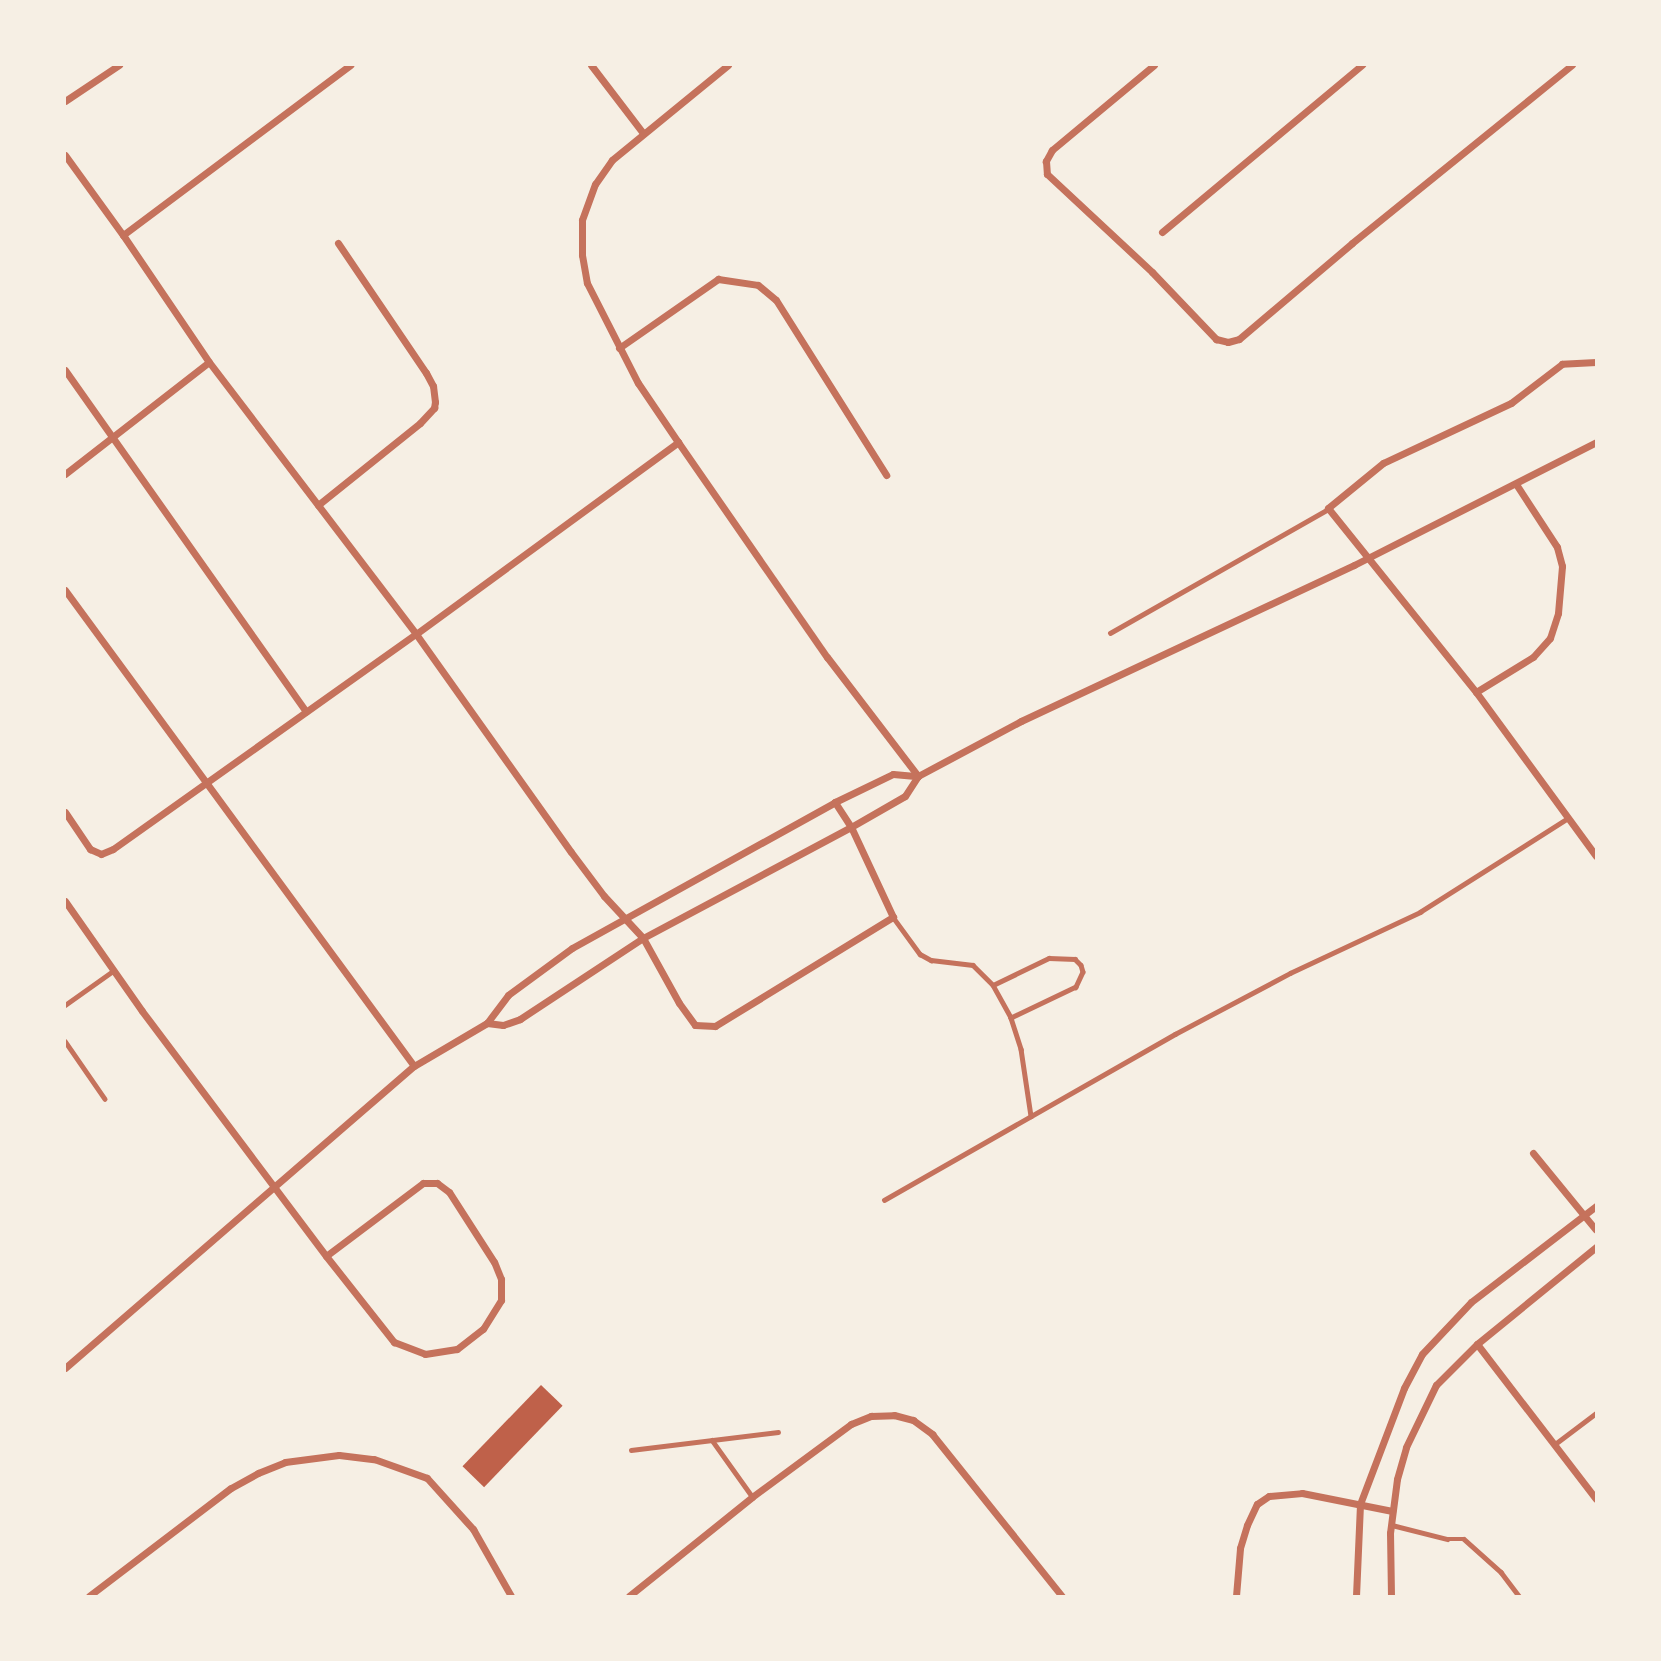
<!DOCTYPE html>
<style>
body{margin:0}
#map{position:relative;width:1661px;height:1661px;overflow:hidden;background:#f6efe4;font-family:"Space Grotesk",sans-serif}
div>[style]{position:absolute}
.building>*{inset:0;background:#bf614a;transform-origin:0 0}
.service>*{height:4.5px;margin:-2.25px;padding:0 2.25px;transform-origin:2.25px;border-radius:2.25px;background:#c5725c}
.minor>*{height:7px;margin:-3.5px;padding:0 3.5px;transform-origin:3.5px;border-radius:3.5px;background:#c5725c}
span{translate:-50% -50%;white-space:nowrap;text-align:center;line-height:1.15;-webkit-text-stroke:5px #f6efe4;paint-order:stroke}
.frame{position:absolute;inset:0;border:66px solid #f6efe4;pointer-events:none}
</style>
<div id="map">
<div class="building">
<div style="left:541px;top:1385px;width:30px;height:113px;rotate:44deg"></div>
</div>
<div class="service">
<div style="left:1110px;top:633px;width:251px;rotate:-29.6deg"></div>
<div style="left:893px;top:917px;width:46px;rotate:53.9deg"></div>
<div style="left:920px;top:954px;width:13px;rotate:29deg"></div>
<div style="left:931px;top:960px;width:42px;rotate:6.8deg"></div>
<div style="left:973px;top:965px;width:28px;rotate:45deg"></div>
<div style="left:993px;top:985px;width:38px;rotate:61deg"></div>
<div style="left:1011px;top:1018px;width:33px;rotate:72deg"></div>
<div style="left:1021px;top:1049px;width:68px;rotate:81.5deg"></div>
<div style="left:993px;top:985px;width:62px;rotate:-25.7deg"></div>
<div style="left:1049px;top:958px;width:26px;rotate:2deg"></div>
<div style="left:1075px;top:959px;width:8px;rotate:45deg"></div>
<div style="left:1081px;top:965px;width:7px;rotate:74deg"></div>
<div style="left:1083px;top:972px;width:17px;rotate:115deg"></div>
<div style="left:1076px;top:987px;width:72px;rotate:154.5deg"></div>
<div style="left:65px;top:1005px;width:59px;rotate:-35.3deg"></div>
<div style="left:65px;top:1041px;width:70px;rotate:55.4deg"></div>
<div style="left:884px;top:1200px;width:335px;rotate:-29.7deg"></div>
<div style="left:1175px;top:1034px;width:130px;rotate:-27.9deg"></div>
<div style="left:1290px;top:973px;width:144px;rotate:-25.1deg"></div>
<div style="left:1420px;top:912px;width:175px;rotate:-32.4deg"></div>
<div style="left:712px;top:1440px;width:69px;rotate:54.5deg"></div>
<div style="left:1555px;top:1444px;width:51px;rotate:-37.1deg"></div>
<div style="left:631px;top:1450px;width:148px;rotate:-7deg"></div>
<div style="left:1392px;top:1525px;width:57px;rotate:14.3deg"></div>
<div style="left:1447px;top:1539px;width:17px"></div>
<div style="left:1464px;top:1539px;width:50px;rotate:41.7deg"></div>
<div style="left:1501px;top:1572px;width:30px;rotate:53deg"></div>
</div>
<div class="minor">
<div style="left:591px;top:65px;width:86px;rotate:52.6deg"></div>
<div style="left:728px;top:65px;width:150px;rotate:140.7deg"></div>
<div style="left:612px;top:160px;width:29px;rotate:125deg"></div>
<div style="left:595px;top:184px;width:38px;rotate:110deg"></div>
<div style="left:582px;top:220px;width:35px;rotate:90deg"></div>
<div style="left:582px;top:255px;width:28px;rotate:80deg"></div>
<div style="left:587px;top:283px;width:112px;rotate:63deg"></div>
<div style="left:638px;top:383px;width:71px;rotate:55.9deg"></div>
<div style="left:678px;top:442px;width:262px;rotate:55.3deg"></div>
<div style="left:827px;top:657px;width:150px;rotate:52.6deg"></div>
<div style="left:1154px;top:65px;width:133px;rotate:140.2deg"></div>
<div style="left:1052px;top:150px;width:13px;rotate:119deg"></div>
<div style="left:1046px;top:161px;width:13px;rotate:86deg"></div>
<div style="left:1047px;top:174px;width:144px;rotate:43deg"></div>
<div style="left:1152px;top:272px;width:93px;rotate:46.3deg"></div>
<div style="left:1216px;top:339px;width:12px;rotate:14deg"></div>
<div style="left:1228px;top:342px;width:11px;rotate:-15deg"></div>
<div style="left:1239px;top:339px;width:148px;rotate:-40.3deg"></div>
<div style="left:1352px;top:243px;width:283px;rotate:-39deg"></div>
<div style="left:65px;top:101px;width:65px;rotate:-33.7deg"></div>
<div style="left:65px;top:155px;width:99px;rotate:54.1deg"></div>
<div style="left:123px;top:235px;width:153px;rotate:55.9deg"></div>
<div style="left:209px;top:362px;width:342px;rotate:52.7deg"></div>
<div style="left:416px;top:634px;width:267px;rotate:54.6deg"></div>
<div style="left:571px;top:852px;width:55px;rotate:53.1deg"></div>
<div style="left:604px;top:896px;width:57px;rotate:47.1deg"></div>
<div style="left:643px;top:938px;width:74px;rotate:61deg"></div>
<div style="left:679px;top:1003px;width:27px;rotate:54deg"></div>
<div style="left:695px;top:1025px;width:20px;rotate:3deg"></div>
<div style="left:715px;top:1026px;width:209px;rotate:-31.5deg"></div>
<div style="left:893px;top:917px;width:99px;rotate:-115deg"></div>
<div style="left:851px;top:827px;width:30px;rotate:-123deg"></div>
<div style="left:1162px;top:232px;width:261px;rotate:-39.9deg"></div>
<div style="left:123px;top:235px;width:284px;rotate:-36.8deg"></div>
<div style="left:619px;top:348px;width:121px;rotate:-34.9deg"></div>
<div style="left:718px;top:279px;width:40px;rotate:8.5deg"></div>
<div style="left:758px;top:285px;width:23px;rotate:40deg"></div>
<div style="left:776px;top:300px;width:207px;rotate:57.8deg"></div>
<div style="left:1596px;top:362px;width:34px;rotate:177deg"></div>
<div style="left:1562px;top:364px;width:64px;rotate:142.6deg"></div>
<div style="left:1511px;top:403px;width:141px;rotate:154.9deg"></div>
<div style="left:1383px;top:463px;width:71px;rotate:140.7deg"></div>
<div style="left:1328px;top:508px;width:236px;rotate:51.2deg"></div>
<div style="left:1476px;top:692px;width:203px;rotate:53.8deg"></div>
<div style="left:65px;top:370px;width:418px;rotate:54.8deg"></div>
<div style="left:65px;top:474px;width:182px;rotate:-37.9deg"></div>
<div style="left:318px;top:505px;width:131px;rotate:-38.8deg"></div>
<div style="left:420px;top:423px;width:21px;rotate:-47deg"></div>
<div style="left:434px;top:408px;width:6px;rotate:-81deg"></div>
<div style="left:435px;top:402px;width:16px;rotate:-97deg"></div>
<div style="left:433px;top:386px;width:15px;rotate:-118deg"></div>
<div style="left:426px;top:373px;width:157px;rotate:-124.1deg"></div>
<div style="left:65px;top:590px;width:590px;rotate:53.75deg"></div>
<div style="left:1476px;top:692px;width:67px;rotate:-31.6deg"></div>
<div style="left:1533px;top:657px;width:25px;rotate:-48deg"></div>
<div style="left:1550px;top:638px;width:26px;rotate:-72deg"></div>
<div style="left:1558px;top:613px;width:47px;rotate:-85.1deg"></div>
<div style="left:1562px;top:566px;width:20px;rotate:-105deg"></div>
<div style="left:1557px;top:547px;width:75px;rotate:-123.1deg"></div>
<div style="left:65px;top:812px;width:45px;rotate:56deg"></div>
<div style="left:90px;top:849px;width:12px;rotate:24deg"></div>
<div style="left:101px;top:854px;width:13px;rotate:-23deg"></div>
<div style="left:113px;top:849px;width:372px;rotate:-35.4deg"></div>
<div style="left:416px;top:634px;width:325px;rotate:-36.2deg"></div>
<div style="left:65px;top:901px;width:134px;rotate:55deg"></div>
<div style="left:142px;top:1011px;width:306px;rotate:53.1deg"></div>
<div style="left:326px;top:1256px;width:110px;rotate:51.7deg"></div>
<div style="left:394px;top:1342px;width:33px;rotate:21deg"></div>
<div style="left:425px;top:1354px;width:32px;rotate:-9deg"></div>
<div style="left:457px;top:1349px;width:33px;rotate:-38deg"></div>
<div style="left:483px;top:1329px;width:34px;rotate:-58deg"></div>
<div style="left:501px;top:1300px;width:21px;rotate:-90deg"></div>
<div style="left:501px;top:1279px;width:18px;rotate:-112deg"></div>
<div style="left:494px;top:1262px;width:83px;rotate:-122.7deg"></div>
<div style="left:449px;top:1192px;width:15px;rotate:-143deg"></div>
<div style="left:437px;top:1183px;width:14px;rotate:180deg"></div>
<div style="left:423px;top:1183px;width:121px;rotate:143deg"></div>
<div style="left:487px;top:1023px;width:16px;rotate:7deg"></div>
<div style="left:503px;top:1025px;width:18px;rotate:-19deg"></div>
<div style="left:520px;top:1019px;width:147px;rotate:-33.4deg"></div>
<div style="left:643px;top:938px;width:236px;rotate:-28.1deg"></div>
<div style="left:851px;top:827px;width:62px;rotate:-29.9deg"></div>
<div style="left:905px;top:796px;width:24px;rotate:-57deg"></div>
<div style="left:918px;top:776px;width:117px;rotate:-28.1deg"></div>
<div style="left:1021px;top:721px;width:368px;rotate:-25.1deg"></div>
<div style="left:1354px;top:565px;width:271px;rotate:-26.9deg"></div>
<div style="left:1533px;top:1153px;width:99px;rotate:50.7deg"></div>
<div style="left:1477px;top:1344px;width:195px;rotate:52.5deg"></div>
<div style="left:65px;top:1368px;width:462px;rotate:-40.9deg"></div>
<div style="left:414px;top:1066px;width:85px;rotate:-30.5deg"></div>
<div style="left:487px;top:1023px;width:35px;rotate:-53deg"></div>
<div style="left:508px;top:995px;width:79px;rotate:-36.3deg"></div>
<div style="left:572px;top:948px;width:301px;rotate:-29deg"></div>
<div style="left:835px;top:802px;width:64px;rotate:-25.8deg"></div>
<div style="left:893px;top:774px;width:25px;rotate:5deg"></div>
<div style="left:89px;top:1596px;width:178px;rotate:-37.3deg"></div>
<div style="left:231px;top:1488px;width:31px;rotate:-29deg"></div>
<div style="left:258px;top:1473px;width:29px;rotate:-22deg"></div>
<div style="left:285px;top:1462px;width:54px;rotate:-7.4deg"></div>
<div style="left:339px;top:1455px;width:35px;rotate:7deg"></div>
<div style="left:374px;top:1459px;width:56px;rotate:19.7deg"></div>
<div style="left:427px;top:1478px;width:69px;rotate:48deg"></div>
<div style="left:473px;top:1529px;width:77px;rotate:60.4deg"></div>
<div style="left:629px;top:1596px;width:158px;rotate:-38.8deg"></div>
<div style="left:752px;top:1497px;width:123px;rotate:-36.4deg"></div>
<div style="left:851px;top:1424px;width:22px;rotate:-22deg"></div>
<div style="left:871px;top:1416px;width:23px;rotate:-2deg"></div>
<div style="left:894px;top:1415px;width:20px;rotate:15deg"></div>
<div style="left:913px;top:1420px;width:24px;rotate:36deg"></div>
<div style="left:932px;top:1434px;width:208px;rotate:51.3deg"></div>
<div style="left:1236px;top:1596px;width:48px;rotate:-85.2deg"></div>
<div style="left:1240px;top:1548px;width:24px;rotate:-73deg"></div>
<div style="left:1247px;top:1525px;width:23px;rotate:-65deg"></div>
<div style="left:1257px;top:1504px;width:14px;rotate:-34deg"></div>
<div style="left:1269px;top:1496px;width:33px;rotate:-5deg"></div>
<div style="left:1302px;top:1493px;width:92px;rotate:11.3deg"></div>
<div style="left:1356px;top:1596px;width:92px;rotate:-87.5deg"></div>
<div style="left:1360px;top:1504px;width:124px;rotate:-69.2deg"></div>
<div style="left:1404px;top:1388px;width:38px;rotate:-62deg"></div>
<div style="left:1422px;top:1354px;width:71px;rotate:-46.7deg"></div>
<div style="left:1471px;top:1302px;width:158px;rotate:-37.5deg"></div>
<div style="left:1391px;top:1596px;width:63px;rotate:-90.9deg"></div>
<div style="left:1390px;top:1533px;width:54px;rotate:-82.6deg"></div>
<div style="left:1397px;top:1479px;width:33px;rotate:-74deg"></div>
<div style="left:1406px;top:1447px;width:69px;rotate:-64.2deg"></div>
<div style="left:1436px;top:1385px;width:58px;rotate:-45deg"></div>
<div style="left:1477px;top:1344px;width:154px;rotate:-39.2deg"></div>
</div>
<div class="frame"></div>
</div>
